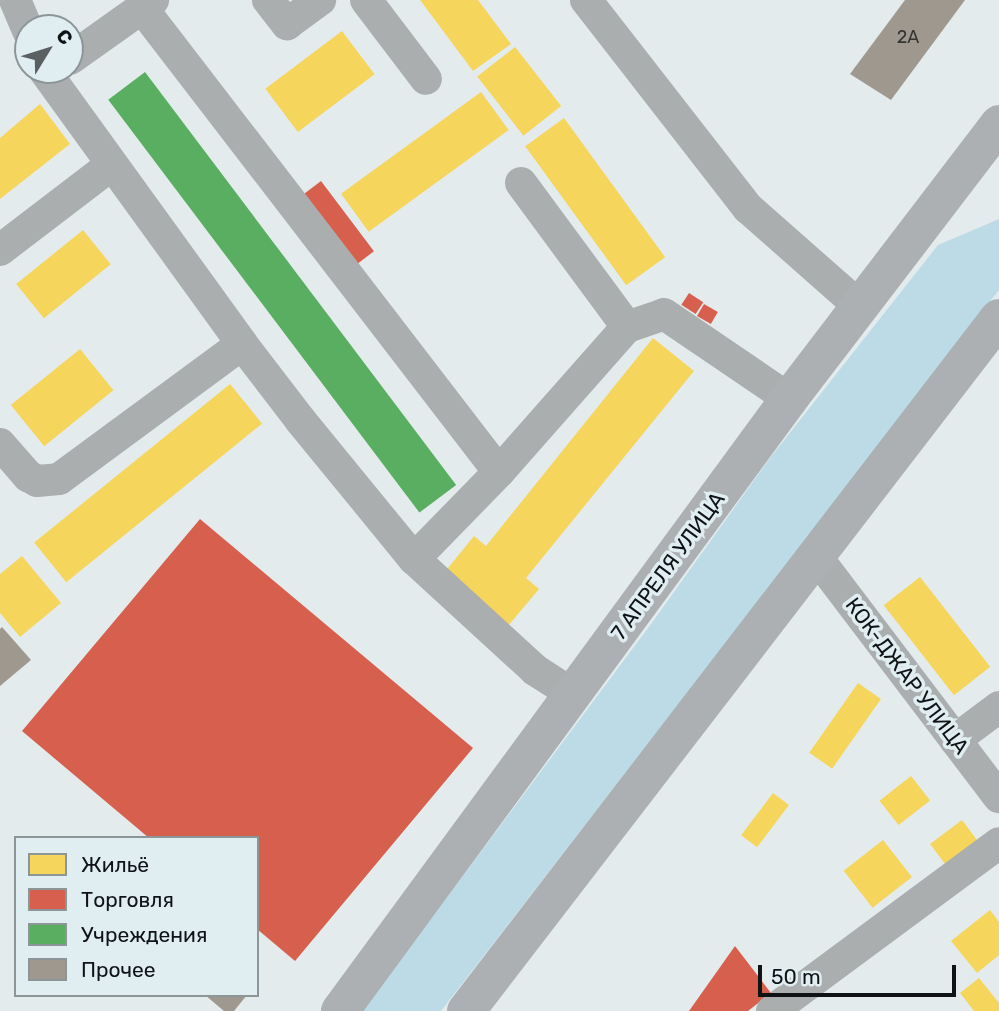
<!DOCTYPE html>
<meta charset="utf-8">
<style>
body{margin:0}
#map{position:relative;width:999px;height:1011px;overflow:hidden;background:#e4ebed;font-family:Rubik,sans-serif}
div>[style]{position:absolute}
.green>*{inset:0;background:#bcdbe6}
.homes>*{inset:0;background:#f6d55c;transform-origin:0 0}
.shops>*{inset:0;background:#d6604d;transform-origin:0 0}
.public>*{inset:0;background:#5aae61;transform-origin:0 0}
.building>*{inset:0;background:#9f988f}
.minor>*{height:32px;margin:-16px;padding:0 16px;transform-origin:16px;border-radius:16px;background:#abaeaf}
.major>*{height:38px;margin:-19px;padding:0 19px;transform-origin:19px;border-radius:19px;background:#adb0b2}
span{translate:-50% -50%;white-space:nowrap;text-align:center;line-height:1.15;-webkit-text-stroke:7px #e0edf1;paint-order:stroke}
.number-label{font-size:18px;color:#333434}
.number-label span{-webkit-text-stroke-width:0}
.street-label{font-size:21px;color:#0f1315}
.legend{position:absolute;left:14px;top:836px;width:245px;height:161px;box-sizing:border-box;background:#e0edf1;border:2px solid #8c9699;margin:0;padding:9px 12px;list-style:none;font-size:21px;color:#0f1315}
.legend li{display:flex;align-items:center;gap:14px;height:35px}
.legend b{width:35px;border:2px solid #8c9699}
.north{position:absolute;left:14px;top:14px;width:70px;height:70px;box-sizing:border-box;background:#e0edf1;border:2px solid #8c9699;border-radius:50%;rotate:52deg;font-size:19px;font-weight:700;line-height:28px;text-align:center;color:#0f1315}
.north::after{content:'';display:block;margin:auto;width:24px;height:32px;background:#5a5f61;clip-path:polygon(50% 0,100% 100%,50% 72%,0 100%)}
.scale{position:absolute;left:758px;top:965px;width:198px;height:32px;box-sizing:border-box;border:4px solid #0f1315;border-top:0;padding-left:9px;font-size:21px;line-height:24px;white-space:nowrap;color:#0f1315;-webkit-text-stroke:5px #e0edf1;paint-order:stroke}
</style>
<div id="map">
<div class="green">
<div style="clip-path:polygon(999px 219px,999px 290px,441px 1011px,362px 1011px,651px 624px,770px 458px,938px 245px)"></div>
</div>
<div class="homes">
<div style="clip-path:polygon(420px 0,478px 0,511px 44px,473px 71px)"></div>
<div style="left:342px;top:31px;width:54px;height:96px;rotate:53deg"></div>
<div style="left:515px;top:47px;width:75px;height:48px;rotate:52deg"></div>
<div style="left:481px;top:92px;width:47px;height:173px;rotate:54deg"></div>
<div style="clip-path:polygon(40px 104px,70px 144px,0 199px,0 138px)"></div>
<div style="left:564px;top:118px;width:172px;height:48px;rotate:54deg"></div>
<div style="left:83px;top:230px;width:44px;height:86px;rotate:51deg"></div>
<div style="clip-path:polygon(653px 338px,694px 371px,526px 578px,539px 589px,508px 626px,444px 573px,474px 536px,486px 546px)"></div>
<div style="left:80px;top:349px;width:53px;height:89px;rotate:51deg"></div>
<div style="left:230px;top:384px;width:51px;height:252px;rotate:51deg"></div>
<div style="clip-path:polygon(22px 556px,61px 603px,20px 637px,0 613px,0 574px)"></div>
<div style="left:920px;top:577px;width:114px;height:46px;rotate:52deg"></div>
<div style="left:858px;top:683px;width:28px;height:85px;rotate:35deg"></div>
<div style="left:911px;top:776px;width:31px;height:40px;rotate:52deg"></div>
<div style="left:773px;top:793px;width:20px;height:53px;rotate:37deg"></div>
<div style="left:962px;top:820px;width:25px;height:40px;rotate:53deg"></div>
<div style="left:883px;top:840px;width:47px;height:50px;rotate:52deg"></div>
<div style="clip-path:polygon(990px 910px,999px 922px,999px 955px,977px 973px,951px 941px)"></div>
<div style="clip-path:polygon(979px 978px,999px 1003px,999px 1011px,974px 1011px,960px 993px)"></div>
</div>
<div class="shops">
<div style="left:321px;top:181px;width:88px;height:21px;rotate:53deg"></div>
<div style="left:689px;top:293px;width:17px;height:14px;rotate:33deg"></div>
<div style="left:704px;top:304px;width:16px;height:14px;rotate:30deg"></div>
<div style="clip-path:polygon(200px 519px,473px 748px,295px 961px,257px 929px,257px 838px,149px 838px,22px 731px)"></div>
<div style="clip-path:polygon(735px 946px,771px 993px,748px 1011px,689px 1011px)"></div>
</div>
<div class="public">
<div style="left:145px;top:72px;width:517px;height:46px;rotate:53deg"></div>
</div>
<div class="building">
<div style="clip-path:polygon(905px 0,965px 0,891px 100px,850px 74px)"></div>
<div style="clip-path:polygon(2px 627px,31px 660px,0 686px,0 629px)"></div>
<div style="clip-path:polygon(205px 995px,247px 995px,234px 1011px,224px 1011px)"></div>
</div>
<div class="minor">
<div style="left:15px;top:0;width:34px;rotate:67deg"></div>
<div style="left:268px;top:0;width:31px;rotate:52deg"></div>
<div style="left:287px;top:24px;width:41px;rotate:-36deg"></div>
<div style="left:366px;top:0;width:99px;rotate:52.8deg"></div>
<div style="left:586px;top:0;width:264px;rotate:52.1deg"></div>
<div style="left:748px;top:208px;width:148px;rotate:41.4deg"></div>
<div style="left:142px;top:8px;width:585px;rotate:52.43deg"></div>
<div style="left:70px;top:59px;width:102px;rotate:-35.4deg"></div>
<div style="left:44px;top:70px;width:338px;rotate:54.1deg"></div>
<div style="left:242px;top:344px;width:97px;rotate:52.5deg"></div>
<div style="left:301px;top:421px;width:178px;rotate:50.7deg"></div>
<div style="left:414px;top:559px;width:164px;rotate:42.5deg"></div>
<div style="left:535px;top:670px;width:46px;rotate:32.7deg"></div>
<div style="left:521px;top:183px;width:179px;rotate:53.6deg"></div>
<div style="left:0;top:250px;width:140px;rotate:-37.4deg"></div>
<div style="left:0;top:444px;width:43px;rotate:48.8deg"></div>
<div style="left:28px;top:476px;width:10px;rotate:29deg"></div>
<div style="left:37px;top:481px;width:22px;rotate:-5deg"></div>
<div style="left:59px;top:479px;width:227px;rotate:-36.4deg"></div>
<div style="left:815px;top:555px;width:304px;rotate:52.8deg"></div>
<div style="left:414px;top:559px;width:122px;rotate:-45.7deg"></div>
<div style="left:499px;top:472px;width:193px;rotate:-48.6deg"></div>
<div style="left:627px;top:327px;width:39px;rotate:-19deg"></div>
<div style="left:664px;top:314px;width:151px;rotate:34.2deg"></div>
<div style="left:955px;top:740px;width:55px;rotate:-36.9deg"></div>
<div style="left:772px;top:1011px;width:282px;rotate:-36.5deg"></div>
</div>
<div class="major">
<div style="left:340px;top:1011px;width:759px;rotate:-53.73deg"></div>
<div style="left:789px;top:399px;width:346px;rotate:-52.6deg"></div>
<div style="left:466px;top:1011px;width:874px;rotate:-52.44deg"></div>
</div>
<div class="number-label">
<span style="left:908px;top:37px">2А</span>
</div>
<div class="street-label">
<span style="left:668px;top:566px;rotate:-54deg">7 АПРЕЛЯ УЛИЦА</span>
<span style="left:907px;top:676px;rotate:53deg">КОК-ДЖАР УЛИЦА</span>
</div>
<ul class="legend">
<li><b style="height:19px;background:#f6d55c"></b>Жильё</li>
<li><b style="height:19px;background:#d6604d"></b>Торговля</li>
<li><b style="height:19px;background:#5aae61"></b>Учреждения</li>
<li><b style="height:19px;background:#9f988f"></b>Прочее</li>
</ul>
<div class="north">С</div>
<div class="scale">50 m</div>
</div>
